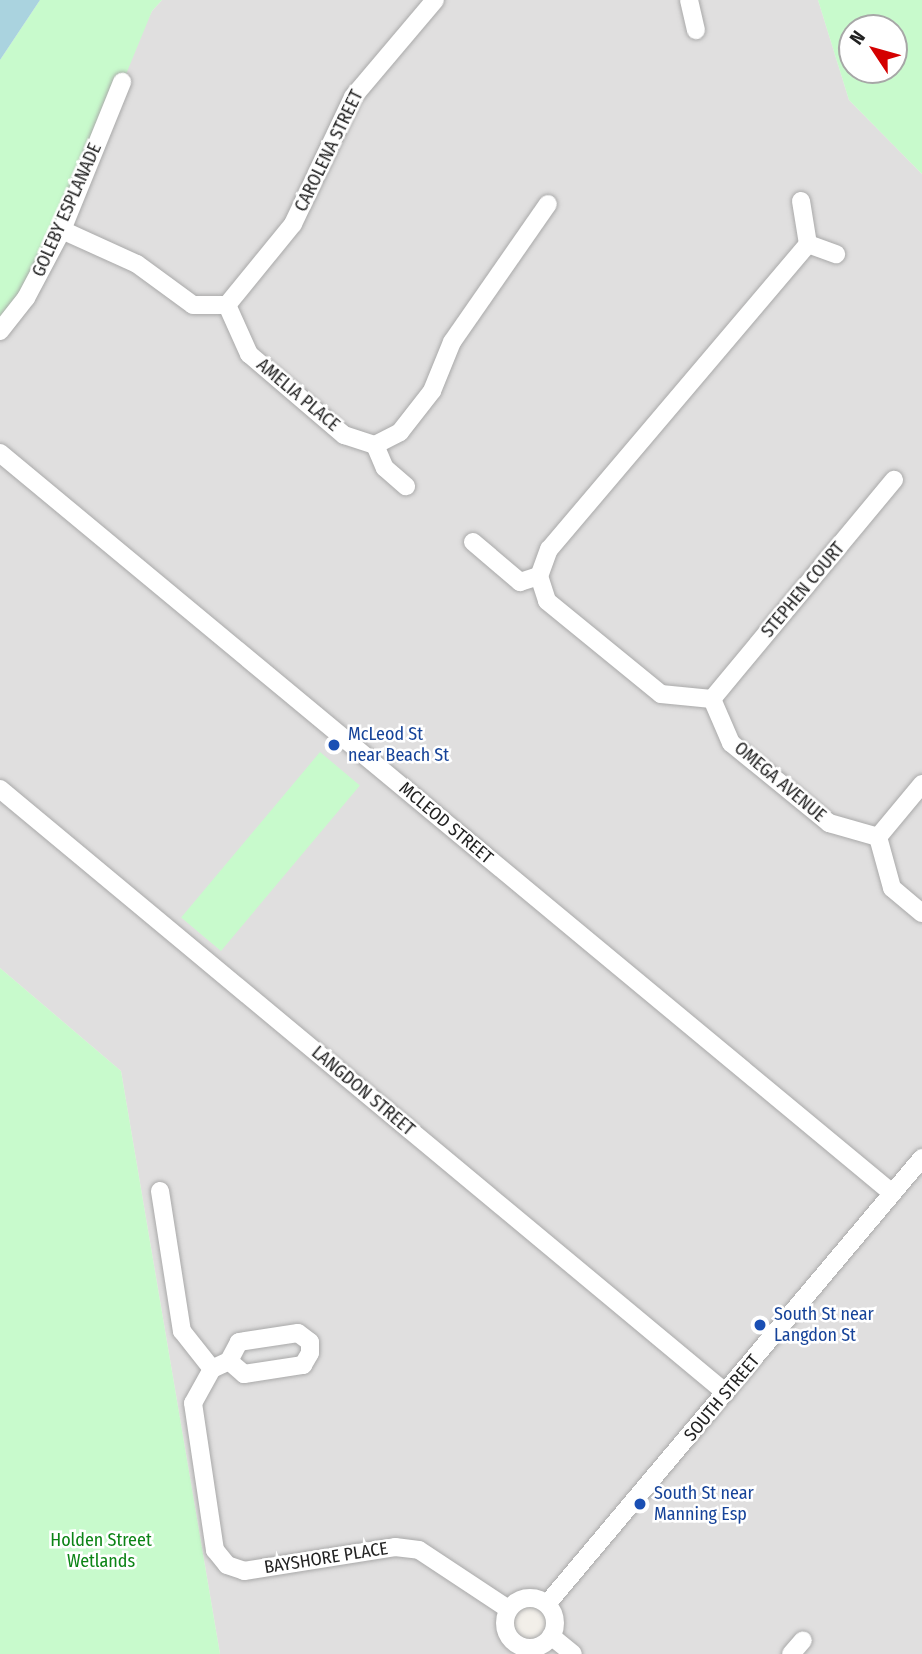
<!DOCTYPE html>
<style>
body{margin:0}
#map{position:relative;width:922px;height:1654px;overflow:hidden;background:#f2efe9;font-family:"Fira Sans Condensed",sans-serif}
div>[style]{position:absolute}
.residential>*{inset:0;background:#e0dfdf}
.park>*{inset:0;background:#c8facc;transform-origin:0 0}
.parking>*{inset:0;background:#e2e2e2;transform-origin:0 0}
.water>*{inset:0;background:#aad3df}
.roads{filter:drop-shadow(0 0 2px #a9a9a9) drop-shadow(0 0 2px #a9a9a9)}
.minor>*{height:18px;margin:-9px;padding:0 9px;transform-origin:9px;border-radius:9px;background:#fff}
.minor>.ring{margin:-9px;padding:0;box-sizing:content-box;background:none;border:18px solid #fff;border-radius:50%}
.dots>*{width:19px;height:19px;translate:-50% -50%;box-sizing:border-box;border:4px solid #fff;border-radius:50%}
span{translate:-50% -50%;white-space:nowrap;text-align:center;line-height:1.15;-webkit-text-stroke:5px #fff;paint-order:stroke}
.street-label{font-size:18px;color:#222}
.transit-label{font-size:18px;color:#164399}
.left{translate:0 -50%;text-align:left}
.park-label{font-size:18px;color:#0c8416}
.north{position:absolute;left:838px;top:14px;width:70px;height:70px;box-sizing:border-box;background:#fff;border:2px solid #a7a7a7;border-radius:50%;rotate:306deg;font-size:19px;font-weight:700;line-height:28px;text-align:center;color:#222}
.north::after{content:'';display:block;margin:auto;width:24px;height:32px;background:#d40000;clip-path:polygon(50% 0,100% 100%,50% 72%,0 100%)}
</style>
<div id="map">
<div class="residential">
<div style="clip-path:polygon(evenodd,162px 0,818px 0,849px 100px,922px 174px,922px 1654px,220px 1654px,121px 1071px,0 968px,0 331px,152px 11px,162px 0,531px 1597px,552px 1612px,554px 1630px,546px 1643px,526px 1648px,508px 1637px,504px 1620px,514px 1603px,531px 1597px)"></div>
</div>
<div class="park">
<div style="clip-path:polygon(40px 0,162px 0,152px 11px,62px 230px,0 331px,0 60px)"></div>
<div style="clip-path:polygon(evenodd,818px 0,922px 0,922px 174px,849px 100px,818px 0,852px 28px,894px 28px,894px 70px,852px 70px,852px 28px)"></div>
<div style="left:320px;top:752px;width:52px;height:216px;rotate:40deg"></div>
<div style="clip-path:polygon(0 968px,121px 1071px,220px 1654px,0 1654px)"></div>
</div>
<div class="parking">
<div style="left:298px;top:1333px;width:32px;height:60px;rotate:81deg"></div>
</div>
<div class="water">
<div style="clip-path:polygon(0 0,40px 0,0 60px)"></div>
</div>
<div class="roads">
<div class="minor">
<div style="left:689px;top:0;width:31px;rotate:77deg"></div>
<div style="left:801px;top:201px;width:44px;rotate:80.8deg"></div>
<div style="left:808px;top:244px;width:30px;rotate:20deg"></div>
<div style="left:62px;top:230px;width:82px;rotate:24.4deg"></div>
<div style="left:137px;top:264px;width:69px;rotate:36.2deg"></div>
<div style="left:193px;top:305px;width:34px"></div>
<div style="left:227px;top:305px;width:54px;rotate:65.8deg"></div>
<div style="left:249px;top:354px;width:125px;rotate:40.5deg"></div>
<div style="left:344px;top:435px;width:33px;rotate:18deg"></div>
<div style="left:375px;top:445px;width:28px;rotate:-27deg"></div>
<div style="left:400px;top:432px;width:52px;rotate:-52deg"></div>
<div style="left:432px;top:391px;width:53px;rotate:-67.8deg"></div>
<div style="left:452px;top:342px;width:168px;rotate:-55.2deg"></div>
<div style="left:808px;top:244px;width:400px;rotate:130.3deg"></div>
<div style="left:549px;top:549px;width:29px;rotate:110deg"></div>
<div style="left:539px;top:576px;width:26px;rotate:72deg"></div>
<div style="left:547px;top:601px;width:147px;rotate:39.2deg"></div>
<div style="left:661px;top:694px;width:51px;rotate:5.6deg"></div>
<div style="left:712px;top:699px;width:48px;rotate:66.6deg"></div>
<div style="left:731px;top:743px;width:127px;rotate:39.2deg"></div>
<div style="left:829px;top:823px;width:51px;rotate:15.9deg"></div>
<div style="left:878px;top:837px;width:53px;rotate:74.6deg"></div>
<div style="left:892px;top:888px;width:39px;rotate:40deg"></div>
<div style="left:227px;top:305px;width:104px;rotate:-50.8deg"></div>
<div style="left:293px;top:224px;width:140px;rotate:-64.7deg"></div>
<div style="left:353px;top:97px;width:127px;rotate:-49.8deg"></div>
<div style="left:0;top:331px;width:42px;rotate:-51.8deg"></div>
<div style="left:26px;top:298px;width:77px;rotate:-62.1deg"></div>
<div style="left:62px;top:230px;width:160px;rotate:-67.9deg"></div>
<div style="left:375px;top:445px;width:25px;rotate:67deg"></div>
<div style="left:385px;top:468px;width:28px;rotate:41deg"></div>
<div style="left:0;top:453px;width:1159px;rotate:39.68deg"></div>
<div style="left:473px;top:542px;width:62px;rotate:40.4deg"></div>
<div style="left:520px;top:582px;width:20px;rotate:-18deg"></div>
<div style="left:712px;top:699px;width:285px;rotate:-50.3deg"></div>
<div style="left:0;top:789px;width:944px;rotate:39.76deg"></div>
<div style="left:878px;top:837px;width:69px;rotate:-50.3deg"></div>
<div style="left:160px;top:1191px;width:142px;rotate:81.1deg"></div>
<div style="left:182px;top:1331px;width:48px;rotate:51.7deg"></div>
<div style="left:229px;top:1361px;width:20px;rotate:41deg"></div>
<div style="left:244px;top:1374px;width:60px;rotate:-8.7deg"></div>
<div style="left:303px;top:1365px;width:14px;rotate:-60deg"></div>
<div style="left:310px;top:1353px;width:11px;rotate:-90deg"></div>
<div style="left:310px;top:1342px;width:15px;rotate:-143deg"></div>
<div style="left:298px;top:1333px;width:60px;rotate:171.3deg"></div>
<div style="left:239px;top:1342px;width:21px;rotate:118deg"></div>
<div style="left:229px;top:1361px;width:19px;rotate:155deg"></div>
<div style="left:212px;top:1369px;width:39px;rotate:119deg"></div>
<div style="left:193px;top:1403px;width:149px;rotate:81.5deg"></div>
<div style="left:215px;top:1550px;width:19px;rotate:51deg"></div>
<div style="left:227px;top:1565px;width:18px;rotate:19deg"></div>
<div style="left:244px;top:1571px;width:153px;rotate:-9deg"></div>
<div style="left:395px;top:1547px;width:24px;rotate:7deg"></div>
<div style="left:419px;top:1550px;width:107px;rotate:33.5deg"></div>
<div class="ring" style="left:505px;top:1598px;width:32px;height:32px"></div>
<div style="left:547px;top:1604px;width:583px;rotate:-49.94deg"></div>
<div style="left:551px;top:1636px;width:28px;rotate:39deg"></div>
<div style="left:791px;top:1654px;width:18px;rotate:-49deg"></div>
</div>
</div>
<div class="dots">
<div style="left:334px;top:745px;background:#1a4fb4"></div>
<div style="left:760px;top:1325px;background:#1a4fb4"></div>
<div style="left:640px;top:1504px;background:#1a4fb4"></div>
</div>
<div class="street-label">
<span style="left:329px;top:151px;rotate:-64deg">CAROLENA STREET</span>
<span style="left:67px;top:210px;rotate:-66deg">GOLEBY ESPLANADE</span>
<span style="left:298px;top:395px;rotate:40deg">AMELIA PLACE</span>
<span style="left:803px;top:590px;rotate:-50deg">STEPHEN COURT</span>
<span style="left:780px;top:782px;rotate:40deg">OMEGA AVENUE</span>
<span style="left:446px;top:823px;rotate:40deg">MCLEOD STREET</span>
<span style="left:363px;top:1091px;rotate:40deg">LANGDON STREET</span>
<span style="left:722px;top:1398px;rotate:-50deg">SOUTH STREET</span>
<span style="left:326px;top:1558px;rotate:-9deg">BAYSHORE PLACE</span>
</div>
<div class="transit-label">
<span class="left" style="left:348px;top:745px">McLeod St<br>near Beach St</span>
<span class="left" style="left:774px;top:1325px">South St near<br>Langdon St</span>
<span class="left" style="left:654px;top:1504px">South St near<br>Manning Esp</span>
</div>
<div class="park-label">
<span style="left:101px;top:1551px">Holden Street<br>Wetlands</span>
</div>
<div class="north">N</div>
</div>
